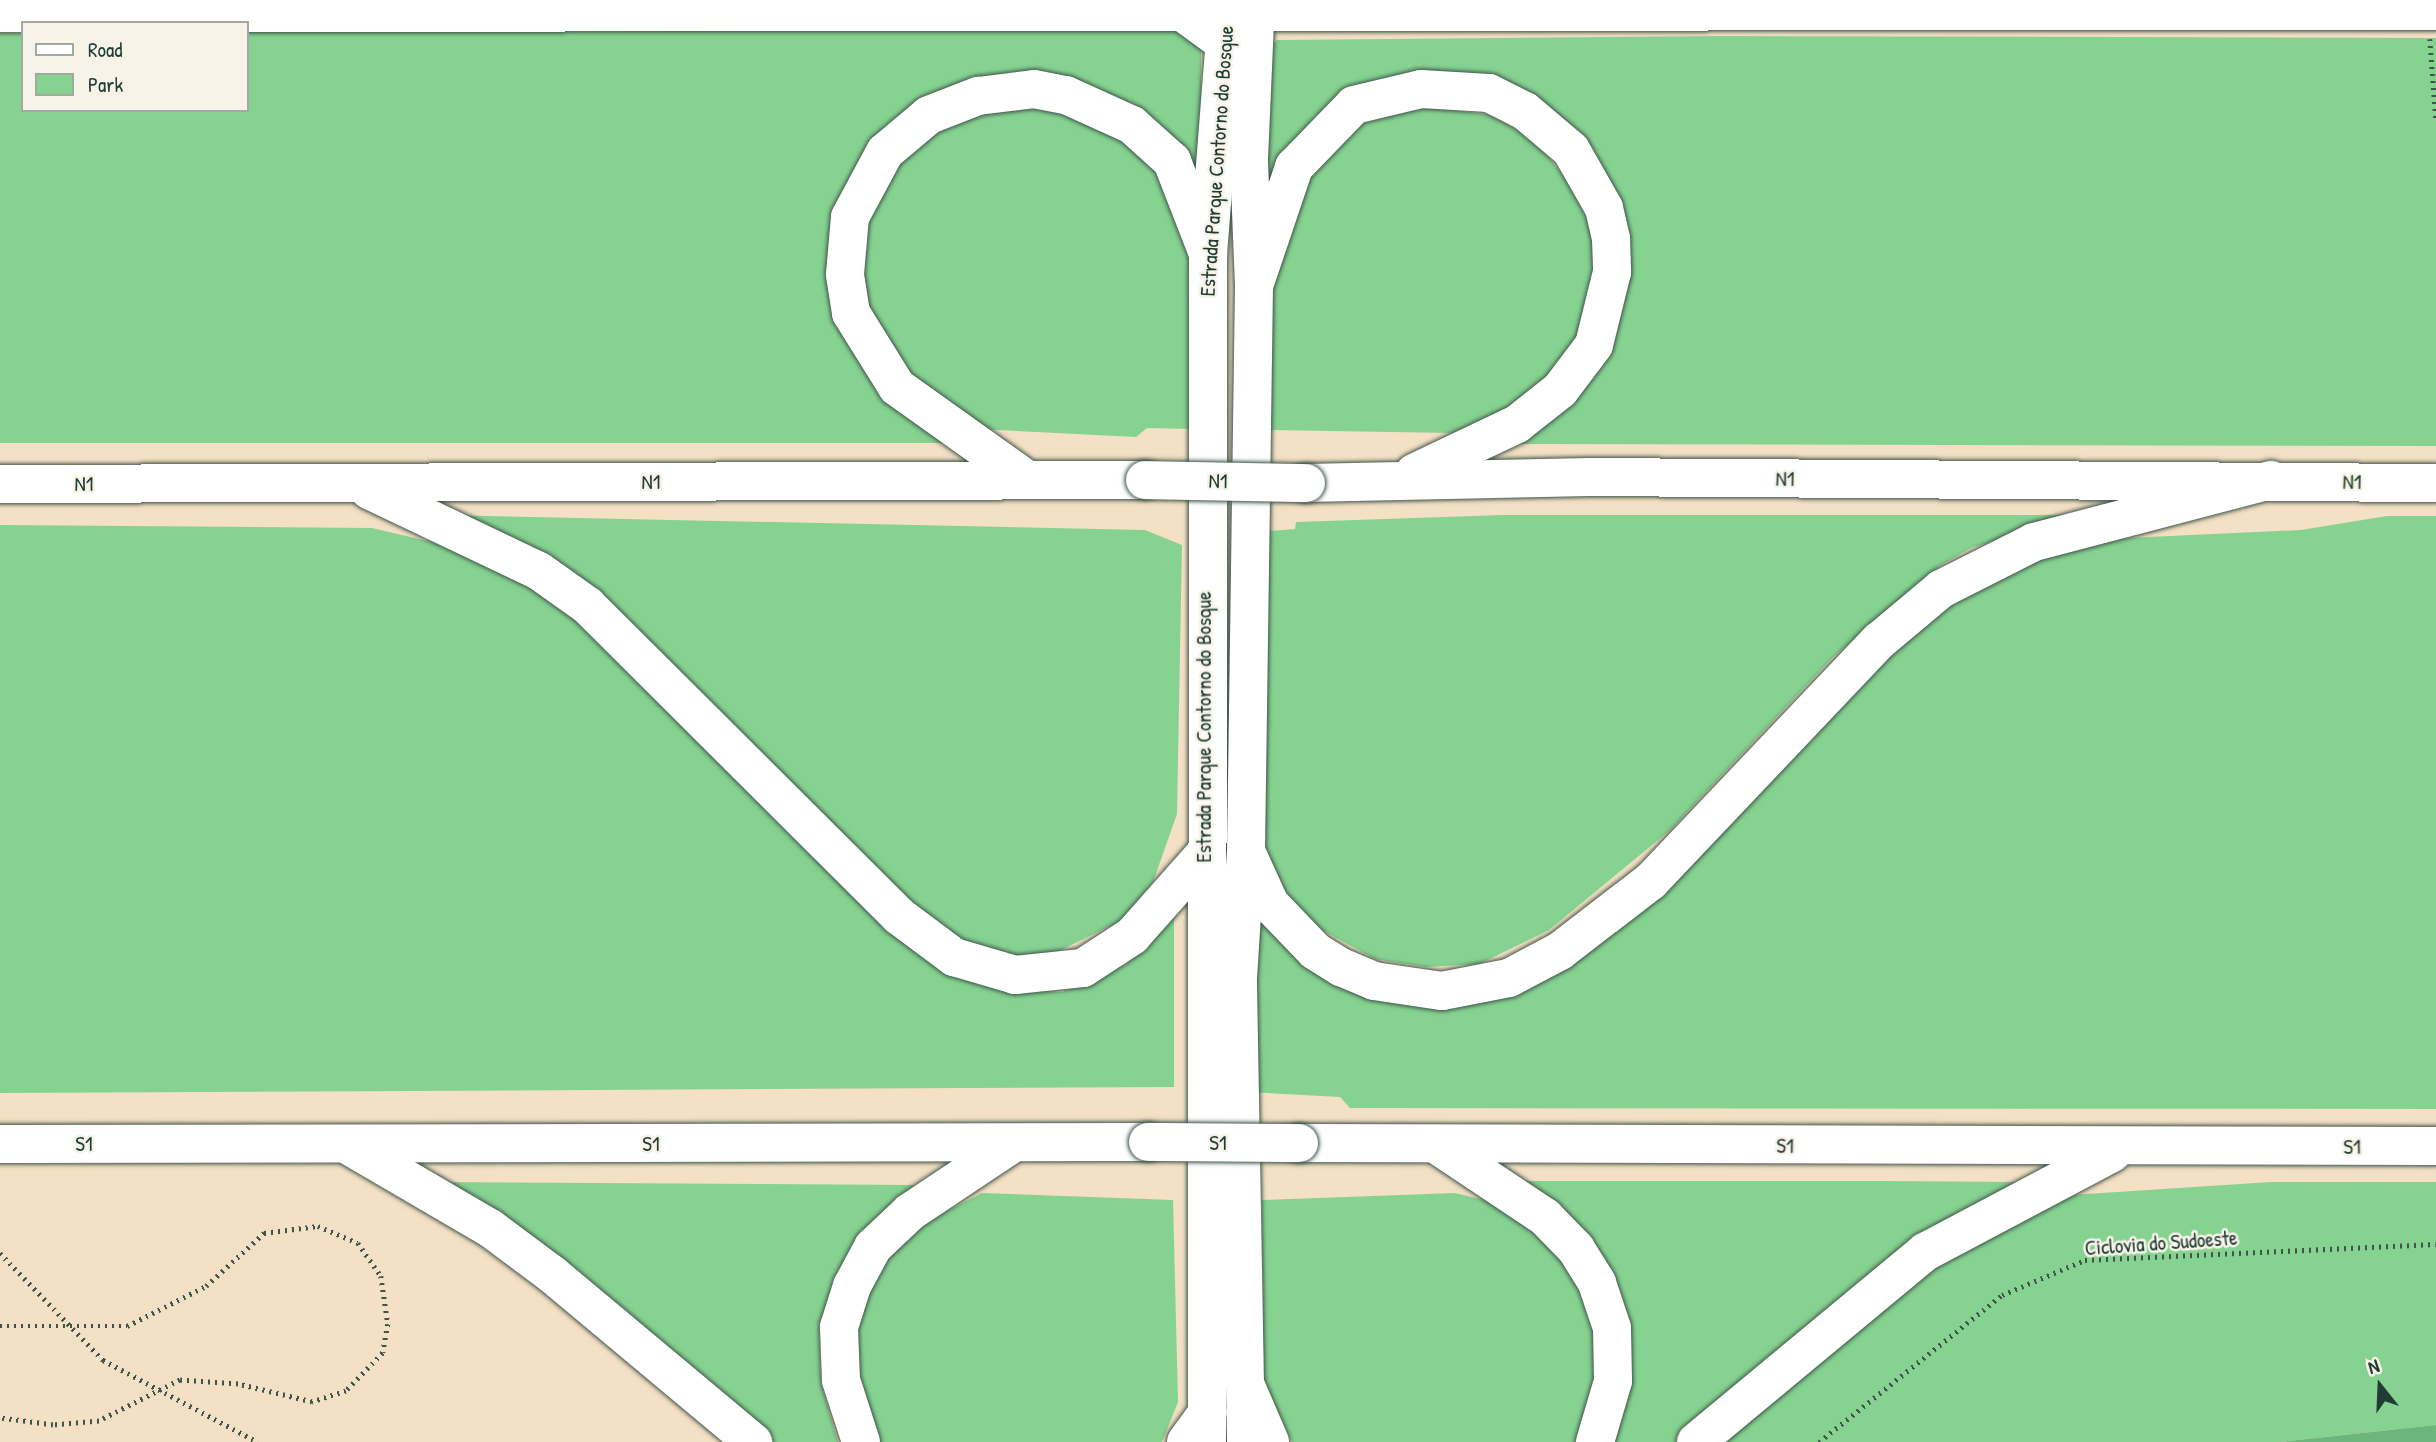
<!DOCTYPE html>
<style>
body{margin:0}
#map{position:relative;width:2436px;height:1442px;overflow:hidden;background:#f4e0c4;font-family:"Patrick Hand",sans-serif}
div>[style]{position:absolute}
.green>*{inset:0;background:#86d391}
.forest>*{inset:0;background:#6cb57b}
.path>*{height:4.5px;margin-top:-2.25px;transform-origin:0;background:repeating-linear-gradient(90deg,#3f554a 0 2px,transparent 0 7px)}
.roads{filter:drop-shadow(0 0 2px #3f554a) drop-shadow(0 0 2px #3f554a)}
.secondary>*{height:33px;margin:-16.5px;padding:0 16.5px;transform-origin:16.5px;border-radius:16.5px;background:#fff}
.primary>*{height:38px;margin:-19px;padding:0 19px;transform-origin:19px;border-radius:19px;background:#fff}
.highway>*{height:38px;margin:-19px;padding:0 19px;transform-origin:19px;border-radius:19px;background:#fff}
.bridges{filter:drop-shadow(0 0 2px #3f554a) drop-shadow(0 0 2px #3f554a)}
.highway-bridge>*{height:38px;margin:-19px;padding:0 19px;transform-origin:19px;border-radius:19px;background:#fff}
span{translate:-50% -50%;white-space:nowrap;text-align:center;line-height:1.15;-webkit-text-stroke:5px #f7f3e8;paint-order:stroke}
.street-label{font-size:21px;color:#1f3d34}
.legend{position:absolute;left:21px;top:21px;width:228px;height:91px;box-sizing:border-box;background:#f7f3e8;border:2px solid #a1aaa0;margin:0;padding:9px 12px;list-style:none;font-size:21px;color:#1f3d34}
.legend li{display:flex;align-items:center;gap:14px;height:35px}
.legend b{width:35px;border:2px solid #a1aaa0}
.north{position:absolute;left:2345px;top:1351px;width:70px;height:70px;-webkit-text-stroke:5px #f7f3e8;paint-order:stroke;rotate:342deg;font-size:19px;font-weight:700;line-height:28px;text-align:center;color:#1f3d34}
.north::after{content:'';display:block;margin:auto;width:24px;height:32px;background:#1f3d34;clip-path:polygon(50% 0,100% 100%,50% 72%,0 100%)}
</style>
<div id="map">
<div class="green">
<div style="clip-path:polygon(1185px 30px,1201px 40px,1201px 204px,1077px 83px,886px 131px,839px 327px,882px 394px,947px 443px,0 443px,0 33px,23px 33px,23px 110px,247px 110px,247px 32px)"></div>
<div style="clip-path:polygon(1725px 36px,2436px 38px,2436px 446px,1508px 444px,1540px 428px,1622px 264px,1544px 115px,1349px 96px,1318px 114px,1262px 190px,1269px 46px,1277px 40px)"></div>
<div style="clip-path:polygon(1029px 103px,1101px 122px,1174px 186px,1192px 259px,1189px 429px,1147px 428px,1136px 437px,977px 429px,872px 344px,857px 244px,884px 178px,914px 143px,980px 111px)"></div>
<div style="clip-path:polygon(1419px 106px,1492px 115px,1537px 142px,1578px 195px,1594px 240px,1597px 296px,1579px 348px,1513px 415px,1452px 433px,1269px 430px,1269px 310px,1281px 230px,1301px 175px,1344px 130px)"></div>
<div style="clip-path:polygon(441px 515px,1145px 530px,1182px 545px,1177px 814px,1153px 882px,1120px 921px,1055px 953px,1015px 956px,945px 935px,701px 707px)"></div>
<div style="clip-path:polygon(1503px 515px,2079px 515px,1971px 548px,1941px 565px,1833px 657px,1669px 831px,1549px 930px,1479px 964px,1426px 967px,1375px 959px,1306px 921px,1291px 904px,1264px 846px,1258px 532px,1295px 529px,1296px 522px)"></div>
<div style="clip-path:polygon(2387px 516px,2436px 516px,2436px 1109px,1350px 1108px,1340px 1097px,1249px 1092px,1258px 904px,1360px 981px,1522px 975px,1958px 584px,2106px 539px,2301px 530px)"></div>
<div style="clip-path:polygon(0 525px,372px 528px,479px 553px,557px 596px,999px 989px,1062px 992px,1127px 964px,1174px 889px,1174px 1087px,0 1093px)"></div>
<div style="clip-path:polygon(1517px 1181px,1881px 1181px,2021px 1182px,1935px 1228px,1677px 1442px,1604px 1442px,1624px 1367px)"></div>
<div style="clip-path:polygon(431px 1182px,915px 1185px,857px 1235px,819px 1324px,821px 1383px,838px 1442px,772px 1442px)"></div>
<div style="clip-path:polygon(2271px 1182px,2436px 1182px,2436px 1425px,2280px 1442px,1716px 1442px,1914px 1278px,2071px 1195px)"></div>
<div style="clip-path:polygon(982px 1193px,1173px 1200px,1178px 1402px,1162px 1442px,880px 1442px,857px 1377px,856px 1330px,868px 1293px,887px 1257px,920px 1225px)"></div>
<div style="clip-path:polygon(1455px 1193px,1493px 1202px,1533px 1232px,1562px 1260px,1579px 1291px,1593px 1331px,1594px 1379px,1575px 1442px,1292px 1442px,1263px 1379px,1262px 1200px)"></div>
</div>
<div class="forest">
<div style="clip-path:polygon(2436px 1425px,2436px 1442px,2280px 1442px)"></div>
</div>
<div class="path">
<div style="left:2430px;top:39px;width:79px;rotate:85.7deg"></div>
<div style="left:0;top:1253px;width:149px;rotate:46.1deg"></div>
<div style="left:103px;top:1360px;width:175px;rotate:27.9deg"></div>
<div style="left:0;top:1326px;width:127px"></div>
<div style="left:127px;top:1326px;width:89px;rotate:-26.9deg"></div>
<div style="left:206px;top:1286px;width:79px;rotate:-42.4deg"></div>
<div style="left:264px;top:1233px;width:54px;rotate:-7.4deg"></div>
<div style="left:318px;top:1226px;width:43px;rotate:23deg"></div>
<div style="left:358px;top:1243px;width:40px;rotate:55.1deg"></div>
<div style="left:381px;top:1276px;width:49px;rotate:81.7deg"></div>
<div style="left:388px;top:1324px;width:29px;rotate:100deg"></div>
<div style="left:383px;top:1353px;width:53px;rotate:134.2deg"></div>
<div style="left:346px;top:1391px;width:36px;rotate:162deg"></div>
<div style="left:312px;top:1402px;width:76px;rotate:-166.3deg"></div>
<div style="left:238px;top:1384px;width:58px;rotate:-176.1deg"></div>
<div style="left:180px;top:1380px;width:91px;rotate:153.2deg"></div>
<div style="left:99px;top:1421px;width:46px;rotate:175deg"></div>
<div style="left:53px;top:1425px;width:53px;rotate:-172.5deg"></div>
<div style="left:1819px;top:1442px;width:235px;rotate:-38.8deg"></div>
<div style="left:2002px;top:1295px;width:90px;rotate:-22.9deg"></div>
<div style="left:2085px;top:1260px;width:351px;rotate:-2.6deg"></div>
</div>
<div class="roads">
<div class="secondary">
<div style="left:0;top:15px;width:2436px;rotate:-0.05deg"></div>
</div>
<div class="primary">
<div style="left:1185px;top:14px;width:46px;rotate:36.1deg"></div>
<div style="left:1207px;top:1442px;width:1188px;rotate:-89.95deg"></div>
<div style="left:1208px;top:254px;width:255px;rotate:-85.5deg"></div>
<div style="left:1246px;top:1442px;width:464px;rotate:-91deg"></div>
<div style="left:1238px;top:978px;width:127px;rotate:-86.4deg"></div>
<div style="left:1246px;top:851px;width:565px;rotate:-89.19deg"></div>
<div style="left:1254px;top:286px;width:127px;rotate:-92.3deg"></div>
<div style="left:1249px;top:159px;width:159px;rotate:-87.5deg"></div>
</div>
<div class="highway">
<div style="left:1254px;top:286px;width:126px;rotate:-71.4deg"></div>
<div style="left:1294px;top:167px;width:86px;rotate:-45.9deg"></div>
<div style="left:1354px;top:105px;width:69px;rotate:-13.4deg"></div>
<div style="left:1421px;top:89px;width:68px;rotate:3.4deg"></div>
<div style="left:1489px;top:93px;width:40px;rotate:26.6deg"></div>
<div style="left:1525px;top:111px;width:60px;rotate:40.3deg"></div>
<div style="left:1571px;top:150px;width:67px;rotate:60.4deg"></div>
<div style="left:1604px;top:208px;width:32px;rotate:77deg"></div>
<div style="left:1611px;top:239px;width:33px;rotate:88deg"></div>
<div style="left:1612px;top:272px;width:75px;rotate:103.9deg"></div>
<div style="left:1594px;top:345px;width:56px;rotate:127.1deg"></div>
<div style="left:1560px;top:390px;width:55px;rotate:141.7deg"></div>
<div style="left:1517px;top:424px;width:114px;rotate:154.6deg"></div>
<div style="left:1026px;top:479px;width:158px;rotate:-144.5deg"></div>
<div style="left:897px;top:387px;width:87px;rotate:-121.9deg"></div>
<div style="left:851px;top:313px;width:39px;rotate:-99deg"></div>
<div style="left:845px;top:274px;width:57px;rotate:-85deg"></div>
<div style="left:850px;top:217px;width:74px;rotate:-61.7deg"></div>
<div style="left:885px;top:152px;width:57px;rotate:-40.1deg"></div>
<div style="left:929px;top:115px;width:53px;rotate:-21.2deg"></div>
<div style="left:978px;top:96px;width:56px;rotate:-7.1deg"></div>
<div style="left:1034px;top:89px;width:33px;rotate:11deg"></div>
<div style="left:1066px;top:95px;width:72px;rotate:24.4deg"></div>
<div style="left:1132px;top:125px;width:54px;rotate:42deg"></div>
<div style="left:1172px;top:161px;width:100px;rotate:68.8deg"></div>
<div style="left:1306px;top:483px;width:283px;rotate:-1.2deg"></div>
<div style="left:1589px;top:477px;width:847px;rotate:0.41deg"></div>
<div style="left:0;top:484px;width:1145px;rotate:-0.2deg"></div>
<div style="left:369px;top:490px;width:188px;rotate:25.5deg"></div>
<div style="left:539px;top:571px;width:60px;rotate:35.5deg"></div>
<div style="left:588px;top:606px;width:439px;rotate:44.9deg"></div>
<div style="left:899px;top:916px;width:69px;rotate:36.7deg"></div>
<div style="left:954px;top:957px;width:64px;rotate:16.4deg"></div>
<div style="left:1015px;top:975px;width:68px;rotate:-5.9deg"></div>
<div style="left:1083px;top:968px;width:59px;rotate:-33.1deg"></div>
<div style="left:1132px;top:936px;width:107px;rotate:-48.4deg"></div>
<div style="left:1246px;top:851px;width:58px;rotate:65.6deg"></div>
<div style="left:1270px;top:904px;width:65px;rotate:46.2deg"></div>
<div style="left:1315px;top:951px;width:31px;rotate:32deg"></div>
<div style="left:1341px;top:967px;width:36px;rotate:23deg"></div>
<div style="left:1374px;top:981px;width:69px;rotate:8.4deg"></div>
<div style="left:1442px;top:991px;width:68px;rotate:-11deg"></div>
<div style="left:1509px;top:978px;width:58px;rotate:-27.9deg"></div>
<div style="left:1560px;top:951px;width:115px;rotate:-37.6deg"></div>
<div style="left:1651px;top:881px;width:331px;rotate:-46.5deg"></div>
<div style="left:1879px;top:641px;width:81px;rotate:-40deg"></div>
<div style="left:1941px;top:589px;width:104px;rotate:-26.8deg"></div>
<div style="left:2034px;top:542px;width:245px;rotate:-14.7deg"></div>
<div style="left:1299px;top:1143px;width:1137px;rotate:0.15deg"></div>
<div style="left:0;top:1144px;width:1148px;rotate:-0.1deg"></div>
<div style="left:346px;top:1144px;width:167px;rotate:30.3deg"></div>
<div style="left:490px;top:1228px;width:79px;rotate:36.7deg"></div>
<div style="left:553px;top:1275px;width:261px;rotate:39.9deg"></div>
<div style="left:1437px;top:1145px;width:130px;rotate:33.7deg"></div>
<div style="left:1545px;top:1217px;width:45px;rotate:45.9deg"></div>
<div style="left:1576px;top:1249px;width:40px;rotate:58deg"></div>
<div style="left:1597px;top:1283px;width:47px;rotate:71.6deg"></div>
<div style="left:1612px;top:1328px;width:53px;rotate:88.9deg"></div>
<div style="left:1613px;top:1381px;width:64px;rotate:106.4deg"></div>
<div style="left:1246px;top:1386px;width:61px;rotate:66.8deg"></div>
<div style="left:861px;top:1442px;width:65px;rotate:-107.9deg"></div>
<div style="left:841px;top:1380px;width:53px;rotate:-92.2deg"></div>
<div style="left:839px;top:1327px;width:43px;rotate:-72.4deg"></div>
<div style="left:852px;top:1286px;width:44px;rotate:-61.7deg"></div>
<div style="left:873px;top:1247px;width:51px;rotate:-43.4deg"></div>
<div style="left:910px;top:1212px;width:123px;rotate:-33.7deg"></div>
<div style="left:1186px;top:1442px;width:37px;rotate:-54deg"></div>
<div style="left:1696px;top:1442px;width:298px;rotate:-39.7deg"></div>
<div style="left:1925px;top:1252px;width:212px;rotate:-27.9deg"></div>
</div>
</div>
<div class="bridges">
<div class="highway-bridge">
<div style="left:1145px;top:480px;width:161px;rotate:1.1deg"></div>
<div style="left:1148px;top:1142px;width:151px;rotate:0.4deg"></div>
</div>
</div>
<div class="street-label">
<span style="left:1217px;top:161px;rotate:-86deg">Estrada Parque Contorno do Bosque</span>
<span style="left:1785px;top:479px;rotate:1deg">N1</span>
<span style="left:1218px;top:481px;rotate:1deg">N1</span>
<span style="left:651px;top:482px">N1</span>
<span style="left:2352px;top:482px;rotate:1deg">N1</span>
<span style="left:84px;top:484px">N1</span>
<span style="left:1204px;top:727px;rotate:-90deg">Estrada Parque Contorno do Bosque</span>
<span style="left:1218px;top:1143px">S1</span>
<span style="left:84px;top:1144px">S1</span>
<span style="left:651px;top:1144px">S1</span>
<span style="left:1785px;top:1146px;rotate:1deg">S1</span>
<span style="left:2352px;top:1147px;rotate:-1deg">S1</span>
<span style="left:2161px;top:1243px;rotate:-4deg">Ciclovia do Sudoeste</span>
</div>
<ul class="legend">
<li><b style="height:9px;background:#fff"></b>Road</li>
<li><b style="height:19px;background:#86d391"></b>Park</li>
</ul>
<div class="north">N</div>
</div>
